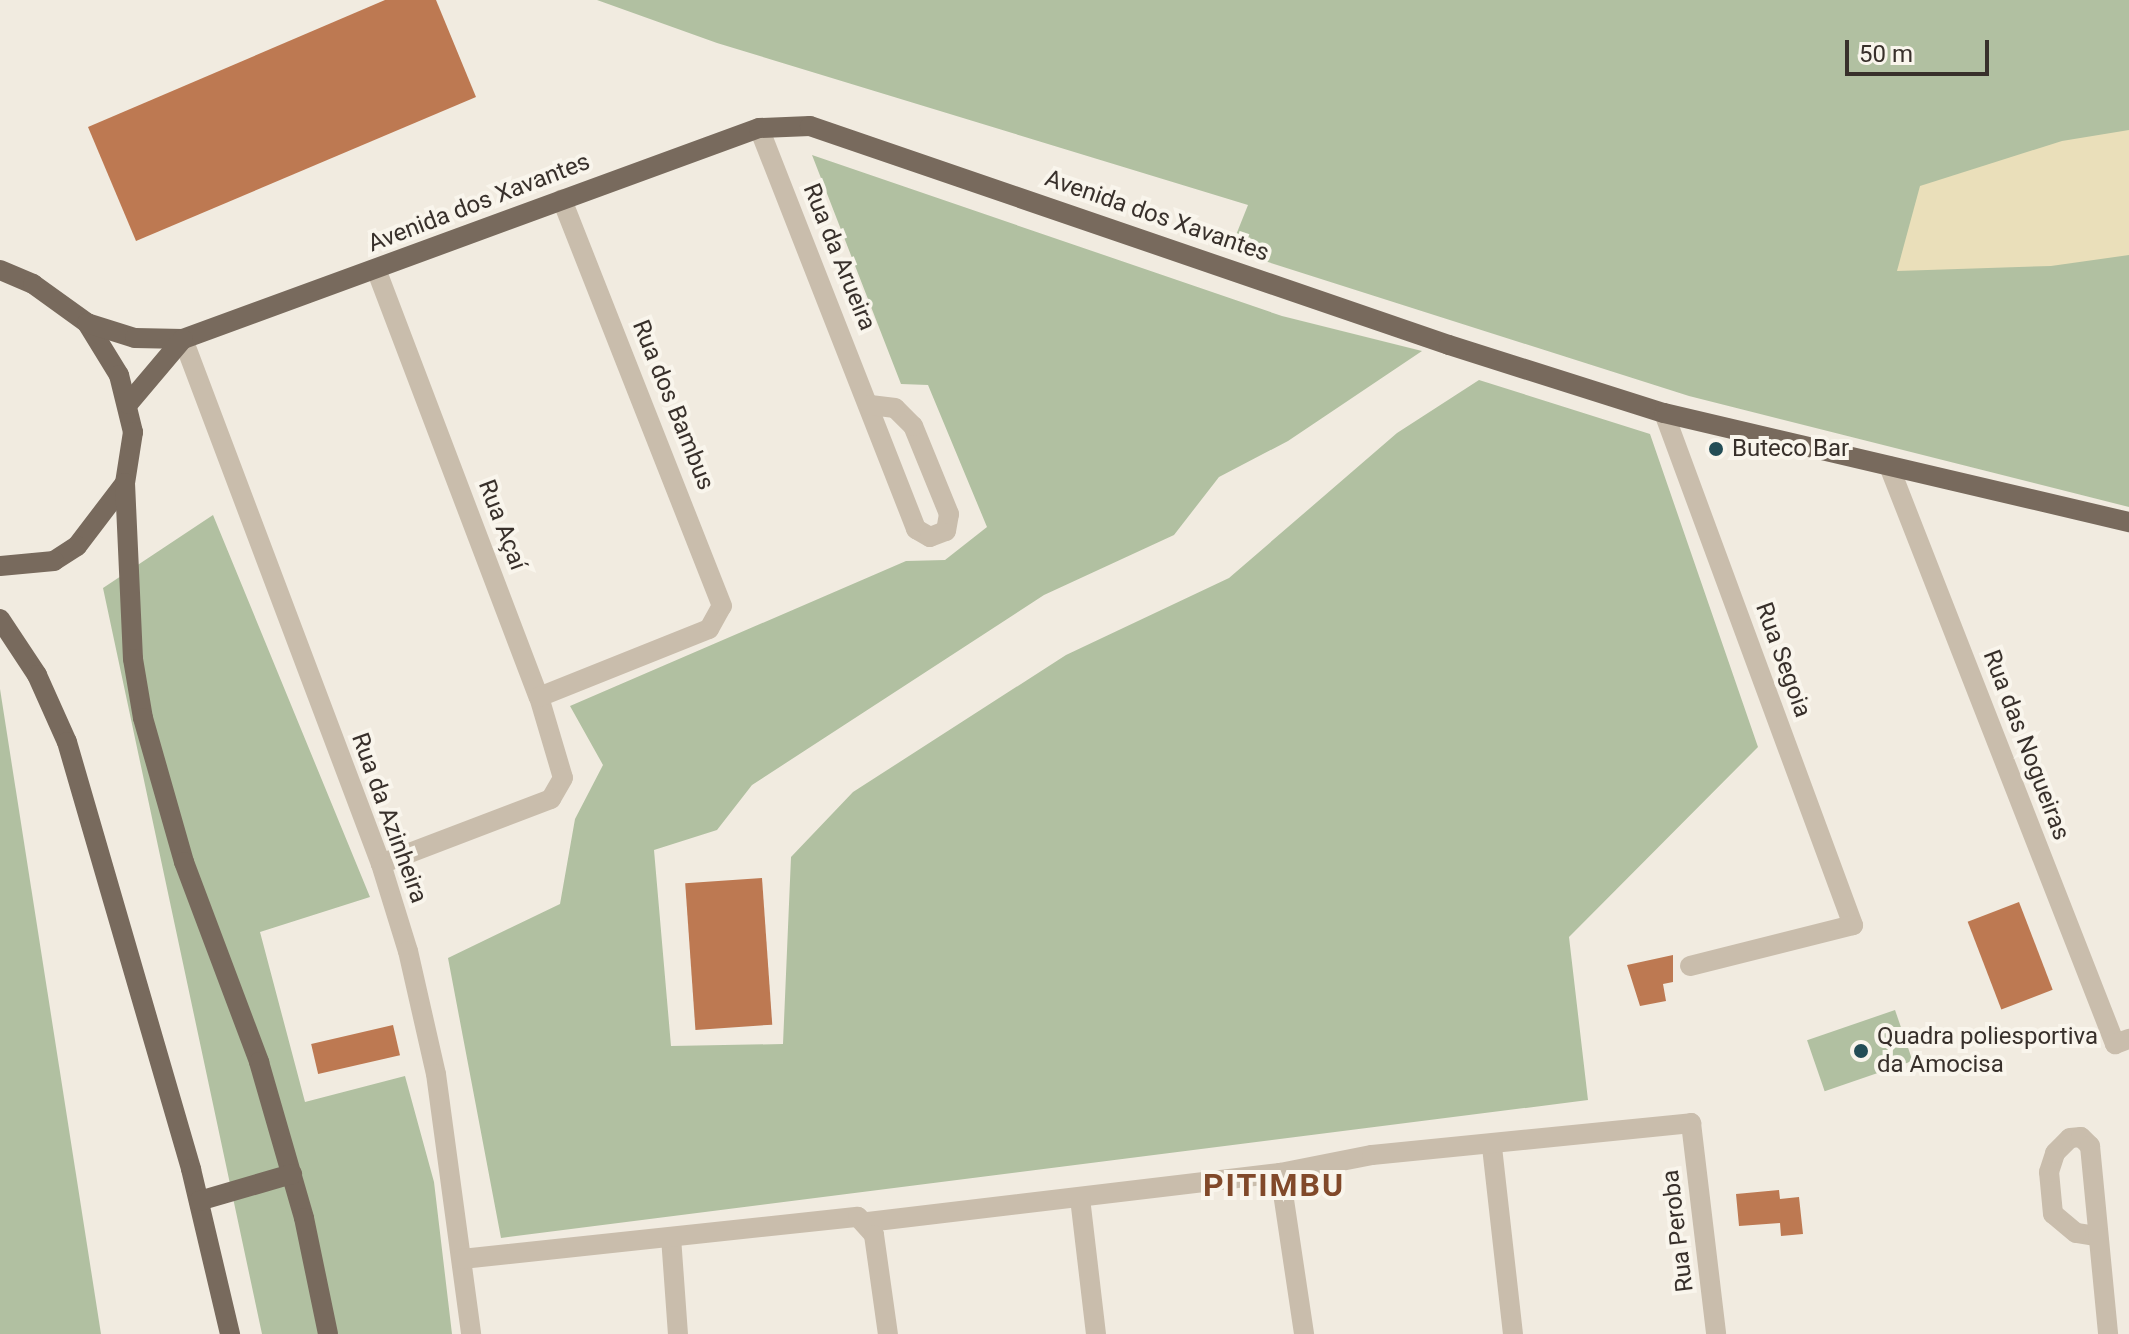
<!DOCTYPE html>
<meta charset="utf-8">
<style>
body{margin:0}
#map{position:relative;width:2129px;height:1334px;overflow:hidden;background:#f1ebe0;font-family:Roboto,sans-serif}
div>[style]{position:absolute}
.green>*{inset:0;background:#b1c0a1;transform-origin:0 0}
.sand>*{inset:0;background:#eadfba}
.building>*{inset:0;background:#bd7952;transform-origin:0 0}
.minor>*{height:20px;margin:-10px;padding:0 10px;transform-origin:10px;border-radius:10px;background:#c9bdac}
.major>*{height:20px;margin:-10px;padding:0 10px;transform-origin:10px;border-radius:10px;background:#786a5d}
.dots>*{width:22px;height:22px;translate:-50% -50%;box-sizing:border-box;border:4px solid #f9f5ec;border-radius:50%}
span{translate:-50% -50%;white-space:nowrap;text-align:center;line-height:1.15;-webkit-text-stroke:8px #f9f5ec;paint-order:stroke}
.street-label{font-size:24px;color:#38302b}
.poi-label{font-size:24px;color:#38302b}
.left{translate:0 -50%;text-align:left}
.district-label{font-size:32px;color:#81492a;font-weight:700;letter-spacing:2px}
.scale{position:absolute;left:1845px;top:40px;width:144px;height:36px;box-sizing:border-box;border:4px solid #38302b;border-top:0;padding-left:10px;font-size:24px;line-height:28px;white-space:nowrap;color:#38302b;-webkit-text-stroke:6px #f9f5ec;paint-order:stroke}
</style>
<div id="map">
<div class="green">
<div style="clip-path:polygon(597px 0,2129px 0,2129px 507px,1689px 396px,1230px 250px,1248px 205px,717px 43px)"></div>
<div style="clip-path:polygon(812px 155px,1282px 316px,1422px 351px,1288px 441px,1219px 477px,1174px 535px,1044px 595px,752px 785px,717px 830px,654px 850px,671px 1046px,783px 1044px,791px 857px,853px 792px,1066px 655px,1229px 578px,1397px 433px,1479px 380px,1650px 434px,1758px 747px,1569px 937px,1588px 1100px,501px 1238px,448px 958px,560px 904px,575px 819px,603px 765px,570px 706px,906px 561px,945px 560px,987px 527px,928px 385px,901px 384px)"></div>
<div style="clip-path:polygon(213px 515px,370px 897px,260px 932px,305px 1102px,405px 1076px,434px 1182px,452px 1334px,262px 1334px,103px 588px)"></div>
<div style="clip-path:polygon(0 689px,101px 1334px,0 1334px)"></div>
<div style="left:1895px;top:1010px;width:54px;height:93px;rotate:71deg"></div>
</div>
<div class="sand">
<div style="clip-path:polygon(2129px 130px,2129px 255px,2051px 266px,1897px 271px,1920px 186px,2062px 141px)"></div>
</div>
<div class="building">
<div style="clip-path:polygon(385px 0,436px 0,476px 97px,136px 241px,88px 127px)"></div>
<div style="left:762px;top:878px;width:147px;height:77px;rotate:86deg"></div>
<div style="left:2019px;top:902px;width:94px;height:55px;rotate:69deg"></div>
<div style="clip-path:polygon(1673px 955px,1673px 982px,1663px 984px,1666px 1001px,1640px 1006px,1627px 965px)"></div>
<div style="left:393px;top:1025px;width:31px;height:84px;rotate:77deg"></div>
<div style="clip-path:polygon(1779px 1190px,1780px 1199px,1799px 1197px,1803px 1234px,1781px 1236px,1780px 1223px,1739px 1226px,1736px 1194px)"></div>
</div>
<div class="minor">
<div style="left:759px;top:128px;width:431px;rotate:68.6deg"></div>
<div style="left:916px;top:529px;width:16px;rotate:30deg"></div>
<div style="left:930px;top:537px;width:17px;rotate:-21deg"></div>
<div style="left:946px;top:531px;width:17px;rotate:-80deg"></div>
<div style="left:949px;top:514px;width:95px;rotate:-112.2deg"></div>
<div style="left:913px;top:426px;width:25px;rotate:-135deg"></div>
<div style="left:895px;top:408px;width:25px;rotate:-173deg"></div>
<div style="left:376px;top:269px;width:458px;rotate:69.2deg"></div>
<div style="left:539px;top:697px;width:84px;rotate:73.5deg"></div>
<div style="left:563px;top:778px;width:24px;rotate:120deg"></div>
<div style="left:551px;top:799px;width:182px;rotate:159.1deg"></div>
<div style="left:183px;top:339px;width:561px;rotate:69.34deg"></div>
<div style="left:381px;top:864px;width:91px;rotate:72.8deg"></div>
<div style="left:408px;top:951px;width:126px;rotate:77.2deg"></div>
<div style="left:436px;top:1074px;width:262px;rotate:82.3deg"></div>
<div style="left:1664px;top:413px;width:546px;rotate:69.74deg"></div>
<div style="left:1853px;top:925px;width:168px;rotate:165.9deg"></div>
<div style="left:1889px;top:466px;width:621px;rotate:68.64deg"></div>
<div style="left:2115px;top:1044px;width:15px;rotate:-20deg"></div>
<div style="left:539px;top:697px;width:183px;rotate:-21.8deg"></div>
<div style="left:709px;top:629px;width:26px;rotate:-61deg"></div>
<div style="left:722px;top:606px;width:437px;rotate:-111.5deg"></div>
<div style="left:1492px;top:1147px;width:188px;rotate:83.6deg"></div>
<div style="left:1280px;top:1173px;width:163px;rotate:81.5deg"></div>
<div style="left:1080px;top:1198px;width:137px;rotate:83.3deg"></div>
<div style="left:868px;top:1222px;width:415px;rotate:-6.8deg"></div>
<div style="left:1280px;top:1173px;width:94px;rotate:-11.1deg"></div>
<div style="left:1372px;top:1155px;width:321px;rotate:-5.7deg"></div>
<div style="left:1691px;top:1123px;width:212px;rotate:83.2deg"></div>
<div style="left:2096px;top:1236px;width:20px;rotate:-171deg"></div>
<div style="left:2076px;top:1233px;width:30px;rotate:-140deg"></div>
<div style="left:2053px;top:1214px;width:42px;rotate:-95.4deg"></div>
<div style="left:2049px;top:1172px;width:20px;rotate:-72deg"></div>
<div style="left:2055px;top:1153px;width:21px;rotate:-45deg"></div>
<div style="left:2070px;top:1138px;width:11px;rotate:-5deg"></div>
<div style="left:2081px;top:1137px;width:13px;rotate:45deg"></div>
<div style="left:2090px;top:1146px;width:189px;rotate:84.5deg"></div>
<div style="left:671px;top:1237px;width:97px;rotate:85.9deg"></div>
<div style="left:462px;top:1259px;width:398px;rotate:-6.1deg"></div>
<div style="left:858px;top:1217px;width:24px;rotate:48deg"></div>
<div style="left:874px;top:1235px;width:100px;rotate:82deg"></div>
</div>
<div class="major">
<div style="left:0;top:270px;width:36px;rotate:23deg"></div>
<div style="left:33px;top:284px;width:67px;rotate:35.8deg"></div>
<div style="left:87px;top:323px;width:61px;rotate:58.4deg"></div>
<div style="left:119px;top:375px;width:59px;rotate:76.2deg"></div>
<div style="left:133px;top:432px;width:52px;rotate:98.9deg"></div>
<div style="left:125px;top:483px;width:79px;rotate:127.3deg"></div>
<div style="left:77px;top:546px;width:27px;rotate:147deg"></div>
<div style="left:54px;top:561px;width:54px;rotate:174.7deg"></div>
<div style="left:87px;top:323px;width:50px;rotate:17.4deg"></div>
<div style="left:135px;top:338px;width:48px;rotate:1.2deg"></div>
<div style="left:183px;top:339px;width:613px;rotate:-20.12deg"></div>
<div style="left:759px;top:128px;width:51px;rotate:-2.2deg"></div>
<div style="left:810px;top:126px;width:675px;rotate:18.92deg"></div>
<div style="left:1449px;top:345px;width:225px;rotate:17.6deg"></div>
<div style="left:1664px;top:413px;width:478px;rotate:13.2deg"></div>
<div style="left:128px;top:404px;width:85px;rotate:-49.8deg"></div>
<div style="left:125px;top:483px;width:176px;rotate:87.4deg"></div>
<div style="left:133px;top:659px;width:60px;rotate:80.4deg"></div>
<div style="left:143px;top:718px;width:150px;rotate:74.1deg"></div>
<div style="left:184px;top:862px;width:214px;rotate:69.4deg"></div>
<div style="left:259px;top:1062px;width:162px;rotate:73.9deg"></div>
<div style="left:304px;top:1218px;width:118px;rotate:78.3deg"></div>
<div style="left:0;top:619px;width:67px;rotate:56.5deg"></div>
<div style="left:37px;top:675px;width:73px;rotate:65.9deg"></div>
<div style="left:67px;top:742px;width:445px;rotate:73.8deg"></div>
<div style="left:191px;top:1169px;width:170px;rotate:76.7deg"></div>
<div style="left:199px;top:1201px;width:97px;rotate:-16.2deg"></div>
</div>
<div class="dots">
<div style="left:1716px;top:449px;background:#234d56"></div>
<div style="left:1861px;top:1051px;background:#234d56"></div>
</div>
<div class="street-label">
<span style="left:479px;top:203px;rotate:-21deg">Avenida dos Xavantes</span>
<span style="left:1157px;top:216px;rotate:19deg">Avenida dos Xavantes</span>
<span style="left:839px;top:257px;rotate:68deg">Rua da Arueira</span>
<span style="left:673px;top:405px;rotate:68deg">Rua dos Bambus</span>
<span style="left:502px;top:525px;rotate:69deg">Rua Açaí</span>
<span style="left:1783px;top:660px;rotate:70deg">Rua Segoia</span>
<span style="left:2026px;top:745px;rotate:69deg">Rua das Nogueiras</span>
<span style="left:389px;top:818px;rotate:70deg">Rua da Azinheira</span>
<span style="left:1678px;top:1231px;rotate:-97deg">Rua Peroba</span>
</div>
<div class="poi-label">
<span class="left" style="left:1732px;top:449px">Buteco Bar</span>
<span class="left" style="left:1877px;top:1051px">Quadra poliesportiva<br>da Amocisa</span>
</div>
<div class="district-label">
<span style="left:1274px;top:1185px">PITIMBU</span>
</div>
<div class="scale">50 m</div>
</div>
